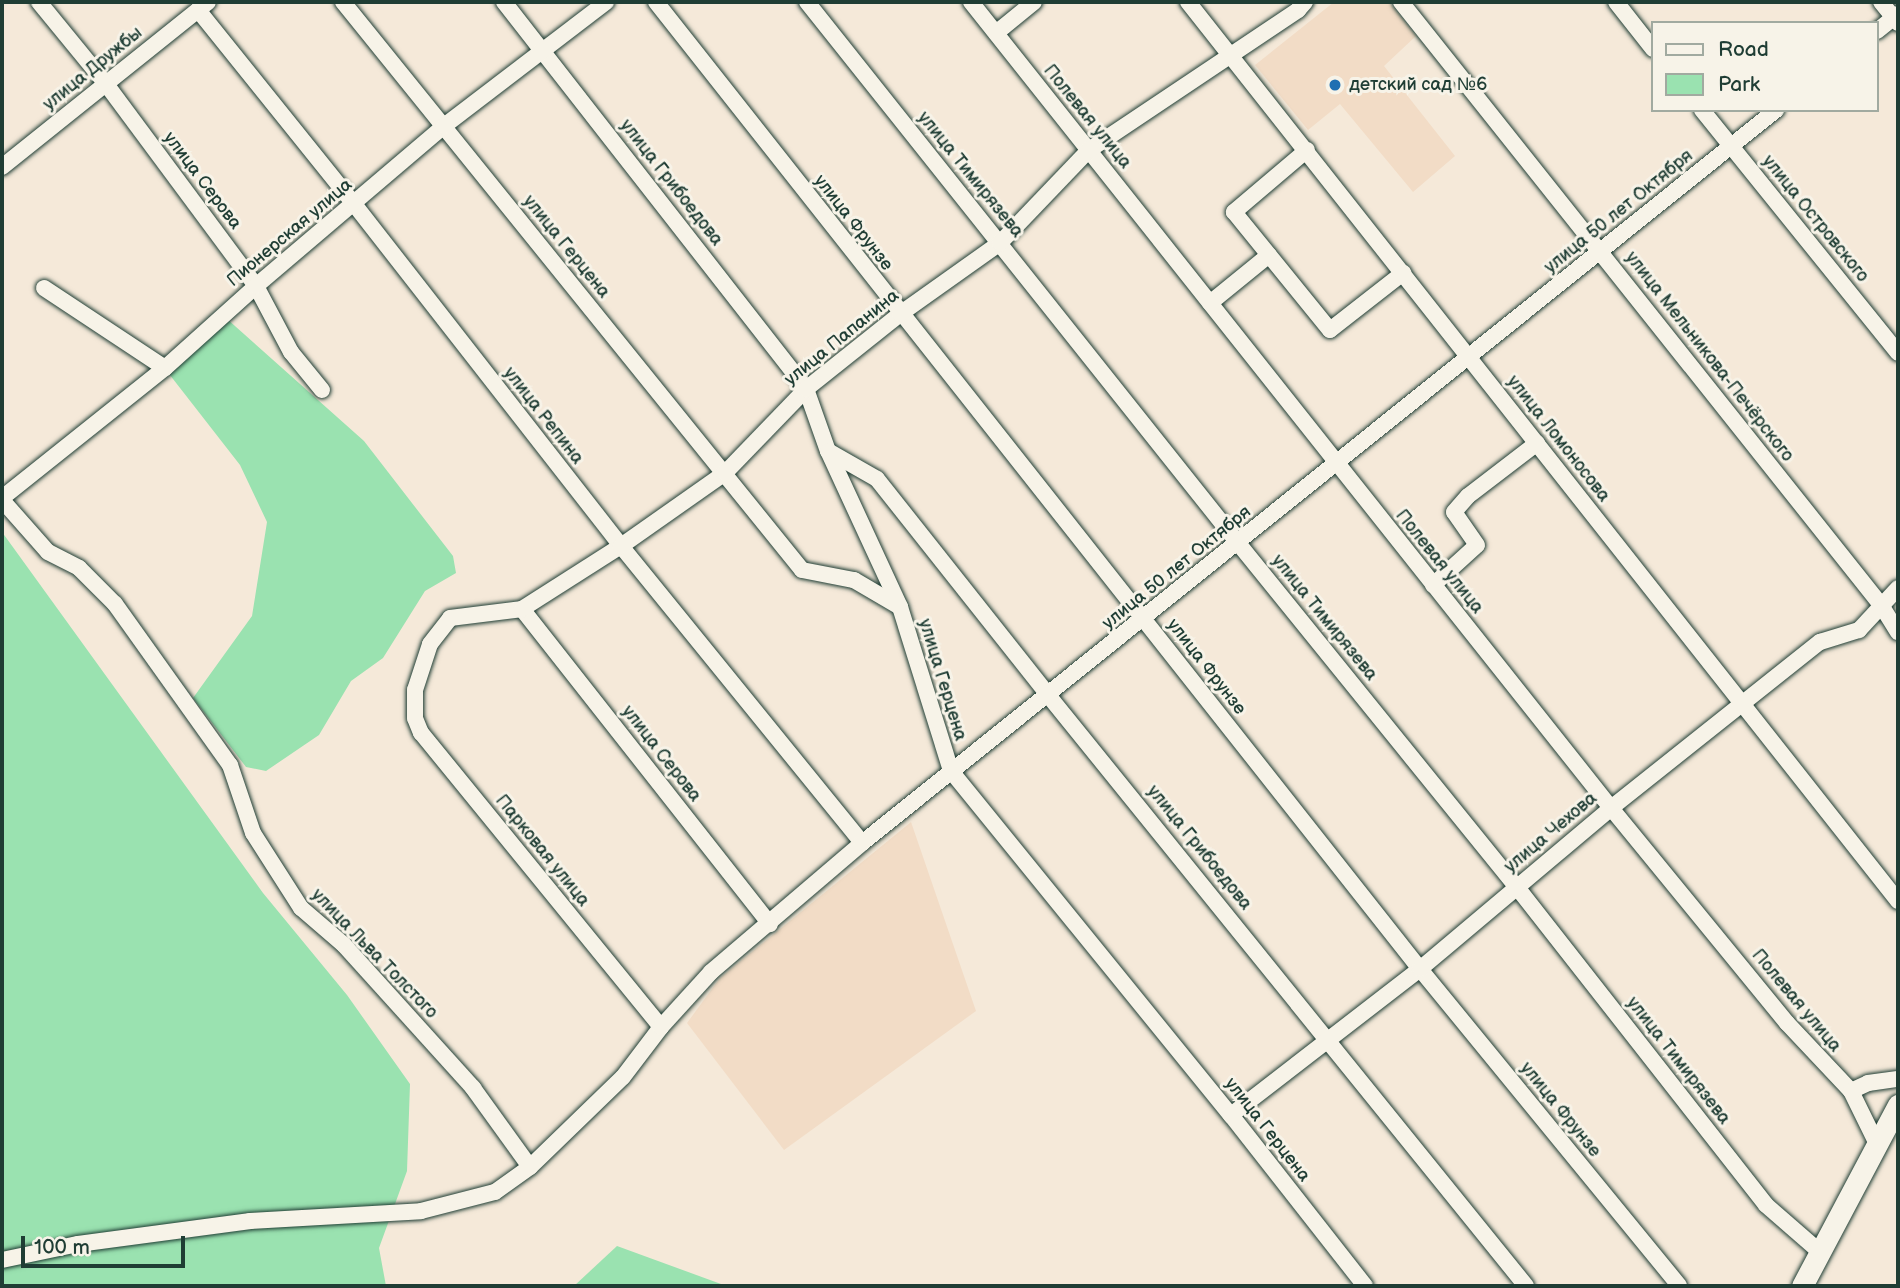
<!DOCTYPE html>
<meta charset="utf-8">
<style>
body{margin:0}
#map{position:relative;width:1900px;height:1288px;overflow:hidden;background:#f5e9d9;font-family:"Balsamiq Sans",sans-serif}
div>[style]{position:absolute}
.built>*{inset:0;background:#f2dcc6}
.green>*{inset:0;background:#9ae2b0}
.roads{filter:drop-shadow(0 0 2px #1f3d34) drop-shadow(0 0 2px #1f3d34)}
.minor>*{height:16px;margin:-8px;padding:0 8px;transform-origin:8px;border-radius:8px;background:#f7f3e8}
.major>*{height:21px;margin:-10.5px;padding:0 10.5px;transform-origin:10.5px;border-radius:10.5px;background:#f7f3e8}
.dots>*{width:19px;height:19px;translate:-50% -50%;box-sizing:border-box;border:4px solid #f7f3e8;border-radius:50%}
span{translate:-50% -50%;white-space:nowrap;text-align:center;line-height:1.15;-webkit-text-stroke:6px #f7f3e8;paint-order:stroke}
.street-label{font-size:18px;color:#1f3d34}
.poi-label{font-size:18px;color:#1f3d34}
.left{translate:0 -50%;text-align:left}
.frame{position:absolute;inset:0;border:4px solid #1f3d34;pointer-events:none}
.legend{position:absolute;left:1651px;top:21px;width:228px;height:91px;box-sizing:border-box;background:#f7f3e8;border:2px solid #a1aaa0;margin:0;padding:9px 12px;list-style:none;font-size:21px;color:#1f3d34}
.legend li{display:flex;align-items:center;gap:14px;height:35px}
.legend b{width:35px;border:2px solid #a1aaa0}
.scale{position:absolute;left:21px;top:1236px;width:164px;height:32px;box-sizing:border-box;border:4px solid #1f3d34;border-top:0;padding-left:9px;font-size:21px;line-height:24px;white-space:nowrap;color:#1f3d34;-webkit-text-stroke:5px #f7f3e8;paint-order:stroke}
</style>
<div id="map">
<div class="built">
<div style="clip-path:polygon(1334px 2px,1389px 2px,1416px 36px,1384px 66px,1455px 156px,1413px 192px,1340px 104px,1308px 130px,1255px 65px)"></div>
<div style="clip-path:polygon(911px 822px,976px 1011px,784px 1150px,687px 1023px,720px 978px)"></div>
</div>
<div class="green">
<div style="clip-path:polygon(226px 318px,364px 441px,453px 556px,456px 573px,425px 591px,383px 658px,351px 681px,319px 735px,266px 771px,246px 767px,193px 698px,252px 616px,267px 522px,240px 465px,166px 370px)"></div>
<div style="clip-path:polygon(2px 532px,263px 893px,347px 995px,410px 1084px,407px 1171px,379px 1248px,386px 1286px,2px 1286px)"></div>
<div style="clip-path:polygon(617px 1246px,721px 1284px,725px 1286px,574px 1286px)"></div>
</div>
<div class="roads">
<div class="minor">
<div style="left:39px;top:2px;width:106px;rotate:50.7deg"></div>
<div style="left:106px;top:84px;width:252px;rotate:53.4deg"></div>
<div style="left:256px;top:286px;width:75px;rotate:62.1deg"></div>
<div style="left:291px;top:352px;width:49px;rotate:50.8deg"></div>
<div style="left:343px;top:2px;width:730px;rotate:51.06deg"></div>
<div style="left:802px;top:570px;width:53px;rotate:10.9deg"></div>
<div style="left:854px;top:580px;width:53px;rotate:30.4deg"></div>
<div style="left:900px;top:607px;width:172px;rotate:72.7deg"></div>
<div style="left:951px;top:771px;width:444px;rotate:50.9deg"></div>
<div style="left:1231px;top:1115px;width:217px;rotate:51.9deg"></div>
<div style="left:504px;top:2px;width:491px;rotate:52deg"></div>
<div style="left:806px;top:389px;width:66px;rotate:70.5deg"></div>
<div style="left:828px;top:451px;width:172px;rotate:65.2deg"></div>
<div style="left:656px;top:2px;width:1232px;rotate:51.69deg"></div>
<div style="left:1420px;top:969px;width:409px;rotate:50.7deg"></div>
<div style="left:807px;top:2px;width:692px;rotate:51.46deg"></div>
<div style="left:1238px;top:543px;width:442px;rotate:51deg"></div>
<div style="left:1516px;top:886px;width:405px;rotate:51.9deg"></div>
<div style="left:1766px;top:1205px;width:70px;rotate:41deg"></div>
<div style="left:971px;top:2px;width:1029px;rotate:51.55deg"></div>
<div style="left:1611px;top:808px;width:278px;rotate:50.7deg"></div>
<div style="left:1787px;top:1023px;width:93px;rotate:46.7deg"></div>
<div style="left:1851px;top:1091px;width:59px;rotate:63.9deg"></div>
<div style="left:1188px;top:2px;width:1146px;rotate:51.7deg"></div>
<div style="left:1401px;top:2px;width:771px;rotate:51.48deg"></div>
<div style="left:1881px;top:605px;width:32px;rotate:58deg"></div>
<div style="left:1616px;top:2px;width:60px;rotate:51.8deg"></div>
<div style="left:1881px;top:2px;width:27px;rotate:51deg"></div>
<div style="left:198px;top:10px;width:249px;rotate:51.2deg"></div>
<div style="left:354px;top:204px;width:434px;rotate:52deg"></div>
<div style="left:621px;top:546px;width:382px;rotate:50.9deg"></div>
<div style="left:1877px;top:31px;width:27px;rotate:-39deg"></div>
<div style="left:996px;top:33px;width:49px;rotate:-39.2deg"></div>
<div style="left:1702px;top:110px;width:312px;rotate:51.1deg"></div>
<div style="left:1307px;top:150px;width:96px;rotate:139.7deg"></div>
<div style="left:1234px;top:212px;width:152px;rotate:50.9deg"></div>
<div style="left:1330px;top:330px;width:93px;rotate:-38deg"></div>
<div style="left:2px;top:167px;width:264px;rotate:-38.7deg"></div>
<div style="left:44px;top:288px;width:145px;rotate:33.5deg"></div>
<div style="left:1210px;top:303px;width:76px;rotate:-39.1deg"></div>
<div style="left:828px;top:451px;width:56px;rotate:29.7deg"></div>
<div style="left:877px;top:479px;width:275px;rotate:51.6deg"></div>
<div style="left:1048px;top:695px;width:760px;rotate:51.03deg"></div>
<div style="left:2px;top:498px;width:208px;rotate:-38.6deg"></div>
<div style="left:165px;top:368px;width:122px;rotate:-42deg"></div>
<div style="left:256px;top:286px;width:247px;rotate:-40.4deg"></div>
<div style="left:444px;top:126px;width:204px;rotate:-37.4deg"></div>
<div style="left:2px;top:500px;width:69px;rotate:48.5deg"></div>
<div style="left:48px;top:552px;width:35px;rotate:27deg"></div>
<div style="left:79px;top:568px;width:51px;rotate:45deg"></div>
<div style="left:115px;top:604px;width:198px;rotate:54.5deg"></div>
<div style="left:230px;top:765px;width:72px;rotate:71.3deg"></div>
<div style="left:253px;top:833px;width:89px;rotate:57.4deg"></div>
<div style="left:301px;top:908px;width:57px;rotate:40.7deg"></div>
<div style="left:344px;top:945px;width:193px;rotate:47.9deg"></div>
<div style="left:473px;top:1088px;width:97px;rotate:54.2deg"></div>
<div style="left:1433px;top:585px;width:59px;rotate:-42.3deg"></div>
<div style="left:1477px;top:545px;width:40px;rotate:-124.9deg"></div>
<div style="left:1454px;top:512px;width:21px;rotate:-49deg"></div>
<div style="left:1468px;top:496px;width:87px;rotate:-37.5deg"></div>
<div style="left:522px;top:609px;width:401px;rotate:51.8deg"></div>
<div style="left:661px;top:1027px;width:380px;rotate:-129.2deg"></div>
<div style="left:421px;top:733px;width:16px;rotate:-112deg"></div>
<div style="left:415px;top:718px;width:28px;rotate:-90deg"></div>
<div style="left:415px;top:690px;width:48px;rotate:-71.9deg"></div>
<div style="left:430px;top:644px;width:33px;rotate:-52deg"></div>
<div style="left:450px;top:618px;width:73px;rotate:-7.1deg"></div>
<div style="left:522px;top:609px;width:117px;rotate:-32.5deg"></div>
<div style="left:621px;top:546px;width:127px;rotate:-35.1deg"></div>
<div style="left:725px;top:473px;width:117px;rotate:-46deg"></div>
<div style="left:806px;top:389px;width:120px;rotate:-38.6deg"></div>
<div style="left:900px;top:314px;width:123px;rotate:-35.4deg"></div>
<div style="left:1000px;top:243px;width:129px;rotate:-46.3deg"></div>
<div style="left:1089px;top:150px;width:252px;rotate:-33.8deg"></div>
<div style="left:1298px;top:10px;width:11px;rotate:-49deg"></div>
<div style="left:1851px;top:1091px;width:19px;rotate:-25deg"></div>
<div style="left:1868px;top:1083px;width:30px;rotate:-8deg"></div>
<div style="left:1231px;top:1115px;width:239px;rotate:-37.7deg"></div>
<div style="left:1420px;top:969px;width:250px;rotate:-40.1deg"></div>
<div style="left:1611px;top:808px;width:267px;rotate:-38.5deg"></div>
<div style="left:1820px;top:642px;width:41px;rotate:-17.1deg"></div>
<div style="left:1859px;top:630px;width:57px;rotate:-47.1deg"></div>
<div style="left:2px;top:1260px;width:78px;rotate:-11.9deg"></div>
<div style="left:78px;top:1244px;width:174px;rotate:-7.6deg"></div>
<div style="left:250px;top:1221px;width:171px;rotate:-3.3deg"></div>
<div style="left:421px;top:1211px;width:76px;rotate:-14.4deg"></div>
<div style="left:495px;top:1192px;width:43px;rotate:-35.5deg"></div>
<div style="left:530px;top:1167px;width:129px;rotate:-44.1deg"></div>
<div style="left:623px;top:1077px;width:63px;rotate:-52.8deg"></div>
<div style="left:661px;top:1027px;width:74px;rotate:-47.7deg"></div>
<div style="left:711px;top:972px;width:199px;rotate:-40.5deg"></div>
<div style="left:862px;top:843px;width:1172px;rotate:-38.73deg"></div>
</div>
<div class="major">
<div style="left:1802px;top:1286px;width:205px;rotate:-62.1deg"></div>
</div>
</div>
<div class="dots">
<div style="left:1335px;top:85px;background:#1f6fb2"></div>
</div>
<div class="street-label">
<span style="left:93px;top:69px;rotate:-39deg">улица Дружбы</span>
<span style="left:1087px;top:117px;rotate:51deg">Полевая улица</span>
<span style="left:970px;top:175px;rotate:51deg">улица Тимирязева</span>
<span style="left:202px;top:181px;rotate:53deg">улица Серова</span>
<span style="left:671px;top:183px;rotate:52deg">улица Грибоедова</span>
<span style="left:1619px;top:212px;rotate:-39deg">улица 50 лет Октября</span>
<span style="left:1815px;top:219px;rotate:51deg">улица Островского</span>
<span style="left:853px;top:223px;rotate:52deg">улица Фрунзе</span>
<span style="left:290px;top:233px;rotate:-40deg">Пионерская улица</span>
<span style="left:566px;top:247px;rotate:51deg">улица Герцена</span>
<span style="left:842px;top:338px;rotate:-39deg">улица Папанина</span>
<span style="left:1709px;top:357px;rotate:52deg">улица Мельникова-Печёрского</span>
<span style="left:543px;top:416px;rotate:52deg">улица Репина</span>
<span style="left:1558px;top:439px;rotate:52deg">улица Ломоносова</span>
<span style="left:1439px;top:562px;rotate:51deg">Полевая улица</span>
<span style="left:1177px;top:568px;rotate:-39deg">улица 50 лет Октября</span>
<span style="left:1324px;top:618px;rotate:51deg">улица Тимирязева</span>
<span style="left:1206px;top:667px;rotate:52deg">улица Фрунзе</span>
<span style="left:942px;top:680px;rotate:73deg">улица Герцена</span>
<span style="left:661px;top:754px;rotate:52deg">улица Серова</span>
<span style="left:1551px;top:833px;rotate:-40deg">улица Чехова</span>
<span style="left:1199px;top:848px;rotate:51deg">улица Грибоедова</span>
<span style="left:542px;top:851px;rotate:51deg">Парковая улица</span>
<span style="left:374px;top:954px;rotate:46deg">улица Льва Толстого</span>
<span style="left:1796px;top:1001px;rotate:50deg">Полевая улица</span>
<span style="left:1678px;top:1061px;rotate:52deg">улица Тимирязева</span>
<span style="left:1560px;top:1110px;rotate:51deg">улица Фрунзе</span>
<span style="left:1267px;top:1130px;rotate:52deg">улица Герцена</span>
</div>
<div class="poi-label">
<span class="left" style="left:1349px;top:85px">детский сад №6</span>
</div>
<div class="frame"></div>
<ul class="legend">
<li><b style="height:9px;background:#f7f3e8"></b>Road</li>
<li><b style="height:19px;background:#9ae2b0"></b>Park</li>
</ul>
<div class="scale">100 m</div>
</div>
